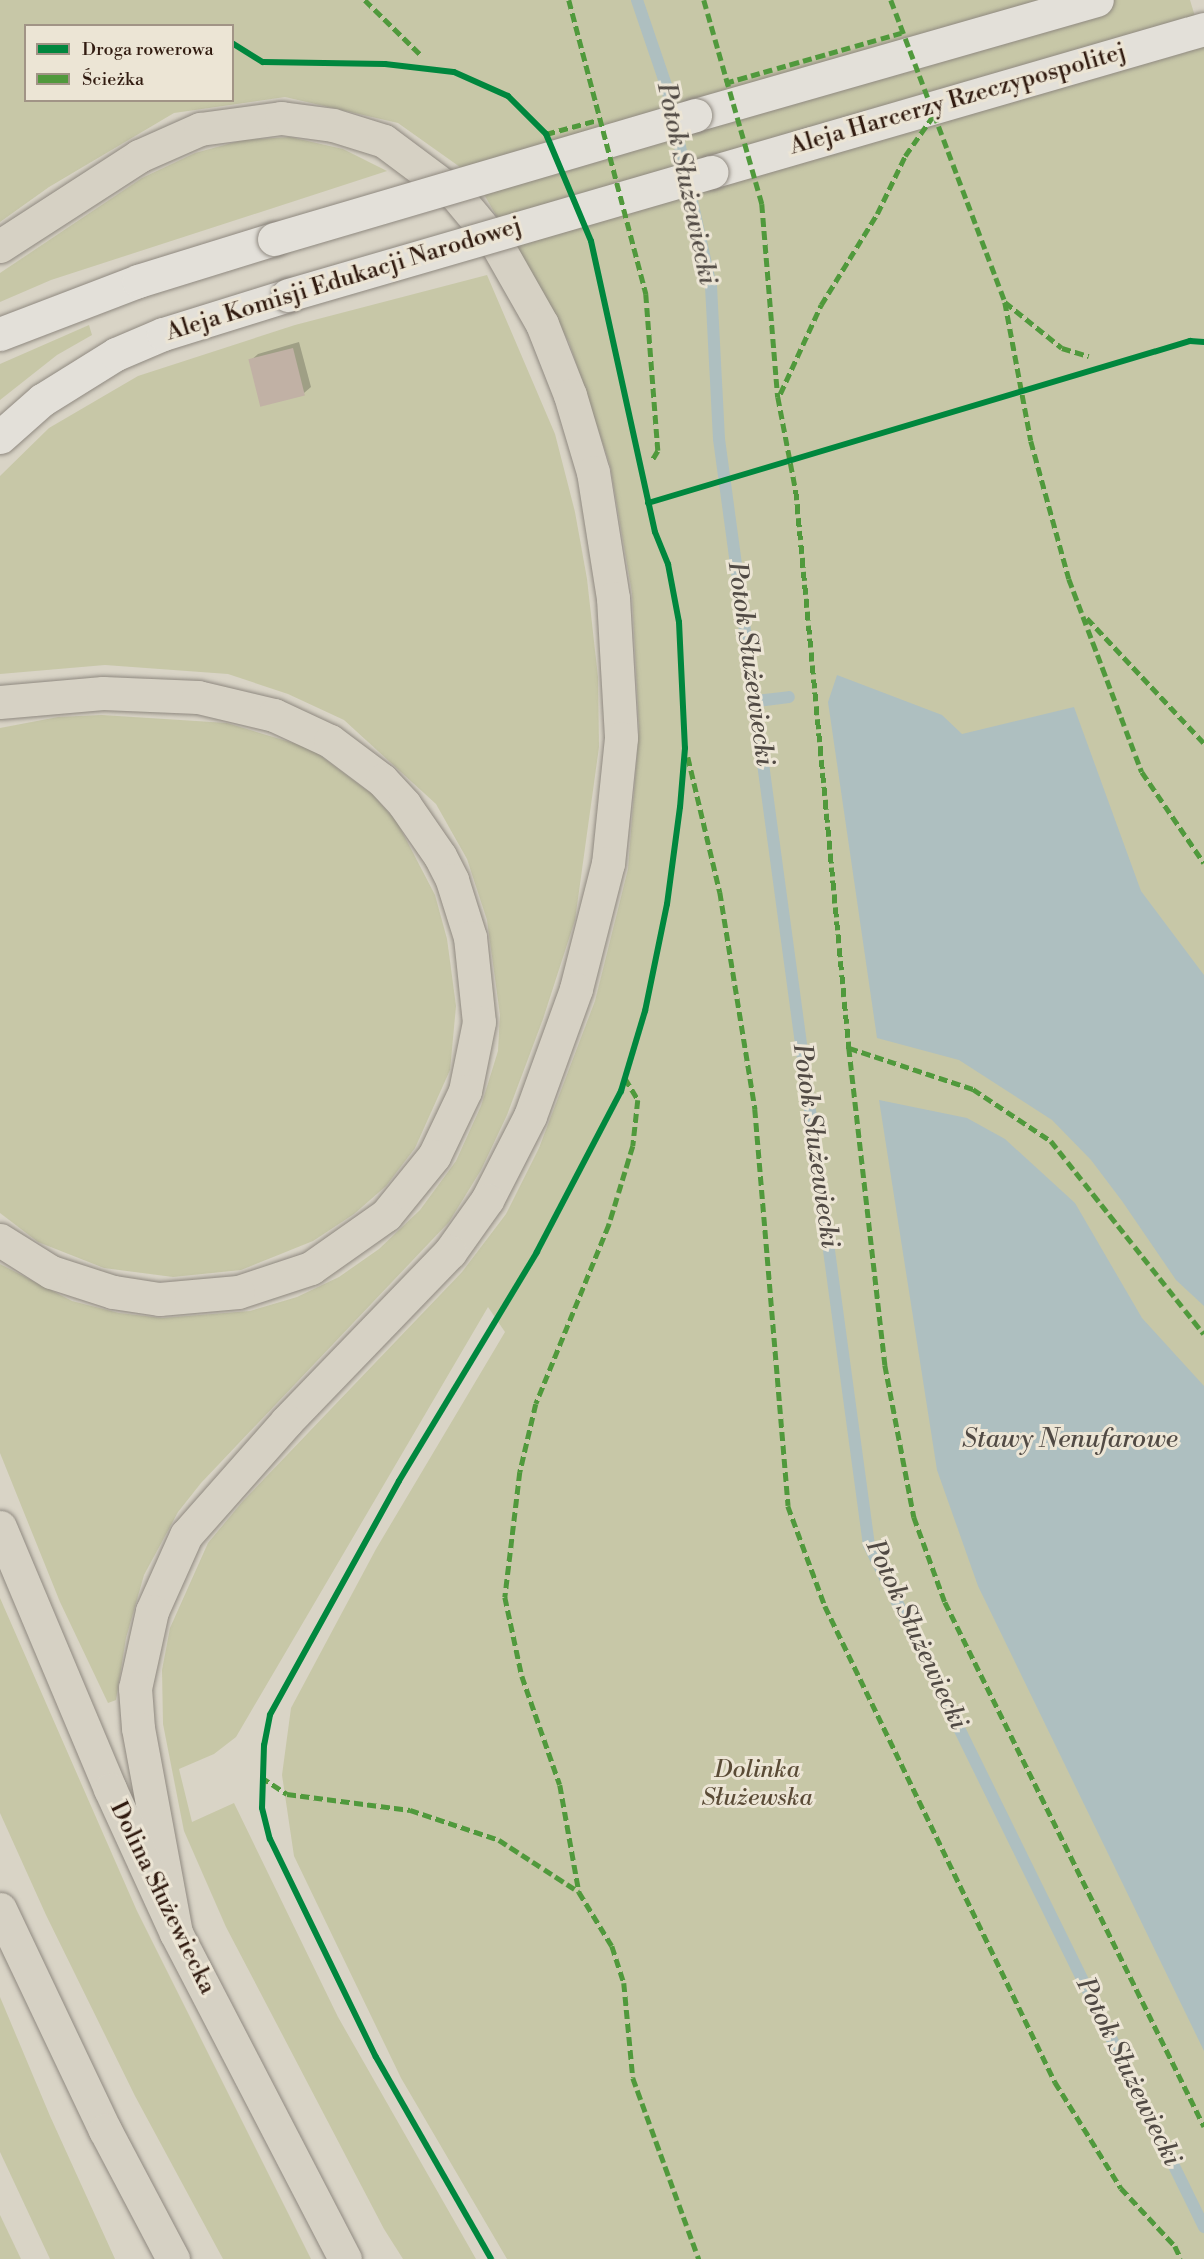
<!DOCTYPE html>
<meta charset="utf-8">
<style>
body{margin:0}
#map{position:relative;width:1204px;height:2259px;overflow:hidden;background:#d9d4c6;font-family:"Libre Bodoni",serif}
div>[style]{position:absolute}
.green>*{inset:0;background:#c7c7a7}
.water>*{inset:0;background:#aebfc0}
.shadow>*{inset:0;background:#0003}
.stream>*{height:12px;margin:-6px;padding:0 6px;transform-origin:6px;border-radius:6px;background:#aebfc0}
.building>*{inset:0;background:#c1b1a5;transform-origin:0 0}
.roads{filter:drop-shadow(0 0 2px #8f8980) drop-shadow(0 0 2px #8f8980)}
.tertiary>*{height:33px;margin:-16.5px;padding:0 16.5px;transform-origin:16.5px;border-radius:16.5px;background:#e3e0d9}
.primary>*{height:33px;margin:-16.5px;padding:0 16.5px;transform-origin:16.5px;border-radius:16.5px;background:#d6d1c4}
.bridges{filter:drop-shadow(0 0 2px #8f8980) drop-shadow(0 0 2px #8f8980)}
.tertiary-bridge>*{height:33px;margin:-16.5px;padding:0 16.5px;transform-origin:16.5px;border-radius:16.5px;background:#e3e0d9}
.quiet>*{height:4.5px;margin-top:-2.25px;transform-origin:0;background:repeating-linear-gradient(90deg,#50993c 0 9px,transparent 0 13.5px)}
.cycleway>*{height:6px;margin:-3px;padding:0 3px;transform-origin:3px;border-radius:3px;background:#00873e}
span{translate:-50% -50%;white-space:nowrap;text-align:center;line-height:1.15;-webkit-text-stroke:6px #ece5d5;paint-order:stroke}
.street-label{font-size:24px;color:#311b10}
.park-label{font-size:24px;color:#5a4b36;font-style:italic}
.water-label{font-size:26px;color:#514a44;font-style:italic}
.legend{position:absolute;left:24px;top:24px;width:210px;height:78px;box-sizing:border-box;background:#ece5d5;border:2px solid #a19486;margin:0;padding:8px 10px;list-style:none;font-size:18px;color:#311b10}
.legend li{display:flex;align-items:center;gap:12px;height:30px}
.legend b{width:30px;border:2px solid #a19486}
</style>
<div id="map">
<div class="green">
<div style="clip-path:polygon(evenodd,0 0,1190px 0,1204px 46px,1204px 2259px,507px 2259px,401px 2078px,294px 1856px,282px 1775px,291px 1708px,376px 1549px,505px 1332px,488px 1307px,236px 1737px,214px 1754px,179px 1769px,192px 1822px,234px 1803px,338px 2017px,476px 2259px,403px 2259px,384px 2229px,226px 1927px,184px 1831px,163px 1724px,162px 1670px,170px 1628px,208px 1543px,243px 1501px,462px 1272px,506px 1214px,539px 1148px,595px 1001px,628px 869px,639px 729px,632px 593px,610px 465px,569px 342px,474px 177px,398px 123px,285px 97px,174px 113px,49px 187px,0 222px,0 0,26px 26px,232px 26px,232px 100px,26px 100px,26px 26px)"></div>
<div style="clip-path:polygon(290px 137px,343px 149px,387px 171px,51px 280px,0 302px,0 273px,142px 178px,195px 153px,243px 140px)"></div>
<div style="clip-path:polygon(487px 275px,555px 434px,575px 512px,587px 579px,598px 677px,599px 747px,575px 920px,543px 1019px,507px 1115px,481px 1170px,449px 1222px,201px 1483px,178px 1512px,144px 1575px,126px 1638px,116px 1700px,108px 1703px,60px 1602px,0 1453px,0 1264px,72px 1301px,119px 1313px,162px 1318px,250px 1311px,297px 1297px,339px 1277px,379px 1249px,420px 1210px,456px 1161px,481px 1106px,498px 1051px,500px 1015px,487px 920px,467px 859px,436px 804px,344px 720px,288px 694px,228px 674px,105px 665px,0 674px,0 476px,49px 428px,138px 376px,295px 325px)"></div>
<div style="clip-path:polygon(89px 325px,92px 335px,57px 355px,0 400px,0 364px)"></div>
<div style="clip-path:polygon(102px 715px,227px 723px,310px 748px,372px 794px,397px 822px,435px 895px,447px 939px,456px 1006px,450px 1070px,415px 1148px,386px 1186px,354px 1214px,313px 1241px,241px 1270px,173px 1277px,104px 1268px,38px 1242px,0 1213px,0 728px,58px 717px)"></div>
<div style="clip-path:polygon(0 1598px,137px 1911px,311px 2259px,223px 2259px,135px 2096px,46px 1915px,0 1813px)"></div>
<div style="clip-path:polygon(0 1997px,50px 2116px,115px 2259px,50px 2259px,0 2152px)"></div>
<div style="clip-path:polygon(0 2215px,21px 2259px,0 2259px)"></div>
</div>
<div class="water">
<div style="clip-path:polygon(837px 675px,942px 715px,962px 734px,1074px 707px,1141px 891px,1204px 975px,1204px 1306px,1176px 1280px,1122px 1201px,1091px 1160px,1052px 1120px,959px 1060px,877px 1038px,828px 702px)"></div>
<div style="clip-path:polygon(879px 1100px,967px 1118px,1005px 1139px,1075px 1203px,1142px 1318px,1204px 1386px,1204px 2051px,978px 1586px,937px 1470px)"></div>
</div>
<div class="shadow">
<div style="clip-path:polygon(299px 342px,311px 387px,304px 393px,251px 360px,258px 354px)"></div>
</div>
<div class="stream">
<div style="left:637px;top:0;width:93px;rotate:71.2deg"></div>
<div style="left:667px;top:88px;width:203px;rotate:77.5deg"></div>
<div style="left:711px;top:286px;width:153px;rotate:87deg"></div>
<div style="left:719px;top:439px;width:1116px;rotate:82.28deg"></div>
<div style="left:869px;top:1545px;width:760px;rotate:63.84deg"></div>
<div style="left:757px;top:701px;width:32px;rotate:-7deg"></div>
</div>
<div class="building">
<div style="left:293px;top:348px;width:49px;height:46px;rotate:76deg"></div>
</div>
<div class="roads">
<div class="tertiary">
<div style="left:695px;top:115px;width:418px;rotate:-16deg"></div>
<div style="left:711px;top:172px;width:513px;rotate:-16.18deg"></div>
<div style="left:0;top:334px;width:148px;rotate:-21deg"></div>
<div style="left:138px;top:281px;width:142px;rotate:-17.2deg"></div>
<div style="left:0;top:437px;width:56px;rotate:-41.4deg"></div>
<div style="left:42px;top:400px;width:87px;rotate:-31.9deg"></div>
<div style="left:116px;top:354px;width:51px;rotate:-23.1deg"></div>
<div style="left:163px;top:334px;width:131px;rotate:-17.3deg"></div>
</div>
<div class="primary">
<div style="left:0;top:246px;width:166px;rotate:-32.9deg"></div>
<div style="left:139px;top:156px;width:67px;rotate:-23.9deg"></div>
<div style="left:200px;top:129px;width:82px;rotate:-7.7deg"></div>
<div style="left:281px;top:118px;width:52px;rotate:7.7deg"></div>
<div style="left:333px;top:125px;width:53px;rotate:17.4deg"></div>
<div style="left:384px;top:141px;width:89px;rotate:36.7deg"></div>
<div style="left:455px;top:194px;width:64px;rotate:50.1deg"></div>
<div style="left:496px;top:243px;width:93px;rotate:60.4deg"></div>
<div style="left:542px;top:324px;width:76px;rotate:68.5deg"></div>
<div style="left:570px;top:395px;width:80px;rotate:73.4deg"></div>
<div style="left:593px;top:472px;width:128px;rotate:81deg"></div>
<div style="left:613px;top:598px;width:140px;rotate:86.7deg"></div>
<div style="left:621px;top:738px;width:126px;rotate:95.9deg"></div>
<div style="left:608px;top:863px;width:130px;rotate:104.3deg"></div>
<div style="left:576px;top:989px;width:135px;rotate:109.9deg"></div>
<div style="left:530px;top:1116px;width:94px;rotate:117.1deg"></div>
<div style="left:487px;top:1200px;width:64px;rotate:125.4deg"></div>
<div style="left:450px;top:1252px;width:235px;rotate:134deg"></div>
<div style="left:287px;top:1421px;width:152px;rotate:131.5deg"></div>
<div style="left:186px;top:1535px;width:83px;rotate:114.1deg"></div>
<div style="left:152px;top:1611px;width:79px;rotate:102.4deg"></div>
<div style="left:135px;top:1688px;width:40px;rotate:85.7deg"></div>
<div style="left:138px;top:1728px;width:208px;rotate:79.5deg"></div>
<div style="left:0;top:702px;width:103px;rotate:-5deg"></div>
<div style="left:103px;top:693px;width:95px;rotate:2.4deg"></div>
<div style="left:198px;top:697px;width:78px;rotate:13.3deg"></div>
<div style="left:274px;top:715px;width:62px;rotate:24.9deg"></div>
<div style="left:330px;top:741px;width:65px;rotate:36.9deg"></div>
<div style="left:382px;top:780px;width:33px;rotate:47deg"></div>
<div style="left:404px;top:804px;width:63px;rotate:55.3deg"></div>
<div style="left:440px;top:856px;width:27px;rotate:63deg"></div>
<div style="left:452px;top:880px;width:60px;rotate:72.5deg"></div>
<div style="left:470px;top:937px;width:85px;rotate:84deg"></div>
<div style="left:479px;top:1022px;width:70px;rotate:101.5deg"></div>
<div style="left:465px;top:1091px;width:72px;rotate:115.5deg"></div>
<div style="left:434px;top:1156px;width:76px;rotate:129.1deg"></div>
<div style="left:386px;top:1215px;width:92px;rotate:144.8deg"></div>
<div style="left:311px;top:1268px;width:77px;rotate:161.8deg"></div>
<div style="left:238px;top:1292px;width:79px;rotate:174.9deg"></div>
<div style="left:159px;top:1299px;width:47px;rotate:-171.3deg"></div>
<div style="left:113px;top:1292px;width:65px;rotate:-162.1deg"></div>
<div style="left:51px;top:1272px;width:60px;rotate:-147.9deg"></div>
<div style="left:0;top:1527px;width:284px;rotate:67.2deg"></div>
<div style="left:110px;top:1789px;width:158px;rotate:65.4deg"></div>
<div style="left:176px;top:1933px;width:367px;rotate:62.6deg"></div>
<div style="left:0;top:1909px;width:245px;rotate:64.6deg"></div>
<div style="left:105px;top:2130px;width:146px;rotate:62.2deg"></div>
</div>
</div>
<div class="bridges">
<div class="tertiary-bridge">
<div style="left:274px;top:239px;width:439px;rotate:-16.4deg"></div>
<div style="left:288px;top:295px;width:441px;rotate:-16.2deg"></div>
</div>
</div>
<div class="quiet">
<div style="left:365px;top:0;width:77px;rotate:44.5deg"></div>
<div style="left:569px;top:0;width:304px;rotate:75.3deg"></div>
<div style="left:646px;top:294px;width:157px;rotate:85.6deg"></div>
<div style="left:658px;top:451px;width:12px;rotate:121deg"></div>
<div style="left:704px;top:0;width:212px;rotate:74.1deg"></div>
<div style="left:762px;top:204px;width:194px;rotate:85.3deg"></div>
<div style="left:778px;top:397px;width:96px;rotate:79.2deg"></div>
<div style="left:796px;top:491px;width:560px;rotate:84.56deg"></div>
<div style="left:849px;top:1048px;width:319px;rotate:83.5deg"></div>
<div style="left:885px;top:1365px;width:155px;rotate:79.2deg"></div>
<div style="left:914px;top:1517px;width:90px;rotate:70deg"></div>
<div style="left:945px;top:1602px;width:585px;rotate:63.7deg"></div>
<div style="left:891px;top:0;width:323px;rotate:69.3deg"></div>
<div style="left:1005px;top:302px;width:141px;rotate:79.4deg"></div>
<div style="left:1031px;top:441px;width:143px;rotate:74.6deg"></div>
<div style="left:1069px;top:579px;width:206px;rotate:69.3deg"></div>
<div style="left:1142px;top:772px;width:110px;rotate:55.7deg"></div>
<div style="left:725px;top:83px;width:183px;rotate:-15.9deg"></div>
<div style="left:546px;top:134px;width:54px;rotate:-15.1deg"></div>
<div style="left:1005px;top:302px;width:73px;rotate:38.9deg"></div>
<div style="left:1062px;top:348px;width:28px;rotate:17deg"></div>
<div style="left:780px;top:394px;width:98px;rotate:-65.3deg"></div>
<div style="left:821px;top:305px;width:107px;rotate:-58.4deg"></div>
<div style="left:877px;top:214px;width:64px;rotate:-64.2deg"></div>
<div style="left:905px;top:156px;width:49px;rotate:-55deg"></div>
<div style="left:1087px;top:618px;width:171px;rotate:46.9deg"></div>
<div style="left:688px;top:757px;width:139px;rotate:76.7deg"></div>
<div style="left:720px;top:892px;width:220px;rotate:80.8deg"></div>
<div style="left:755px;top:1109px;width:398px;rotate:85.2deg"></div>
<div style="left:788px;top:1506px;width:107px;rotate:69.7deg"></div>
<div style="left:825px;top:1606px;width:529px;rotate:64.21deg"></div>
<div style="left:1055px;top:2082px;width:125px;rotate:58.1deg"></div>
<div style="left:1121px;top:2188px;width:79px;rotate:47deg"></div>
<div style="left:1175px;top:2246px;width:14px;rotate:65deg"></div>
<div style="left:849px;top:1048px;width:131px;rotate:18.3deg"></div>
<div style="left:973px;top:1089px;width:94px;rotate:33.7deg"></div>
<div style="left:1051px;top:1141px;width:246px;rotate:51.6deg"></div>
<div style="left:625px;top:1078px;width:26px;rotate:59deg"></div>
<div style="left:638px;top:1100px;width:46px;rotate:96.2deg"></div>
<div style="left:633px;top:1146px;width:83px;rotate:106.9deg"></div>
<div style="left:609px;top:1225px;width:193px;rotate:112.2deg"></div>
<div style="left:536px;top:1404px;width:70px;rotate:103.2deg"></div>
<div style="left:520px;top:1472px;width:126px;rotate:96.8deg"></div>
<div style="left:505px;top:1597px;width:81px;rotate:77.9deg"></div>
<div style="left:522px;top:1676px;width:115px;rotate:70.8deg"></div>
<div style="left:560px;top:1785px;width:109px;rotate:79.9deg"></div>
<div style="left:579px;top:1892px;width:63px;rotate:58.6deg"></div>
<div style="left:612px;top:1946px;width:39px;rotate:72deg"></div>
<div style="left:624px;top:1983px;width:95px;rotate:84.6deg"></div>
<div style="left:633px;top:2078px;width:193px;rotate:70deg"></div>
<div style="left:261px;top:1777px;width:31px;rotate:33deg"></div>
<div style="left:287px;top:1794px;width:124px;rotate:7.4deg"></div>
<div style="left:410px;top:1810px;width:94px;rotate:18.6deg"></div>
<div style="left:499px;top:1840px;width:95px;rotate:33deg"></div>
</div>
<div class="cycleway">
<div style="left:232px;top:43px;width:36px;rotate:32deg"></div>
<div style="left:263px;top:62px;width:122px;rotate:0.9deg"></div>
<div style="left:385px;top:64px;width:69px;rotate:6.6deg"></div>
<div style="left:454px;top:72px;width:59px;rotate:24deg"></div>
<div style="left:508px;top:96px;width:54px;rotate:45deg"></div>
<div style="left:546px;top:134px;width:116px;rotate:67.2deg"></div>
<div style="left:591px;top:241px;width:298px;rotate:77.6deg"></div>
<div style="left:655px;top:532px;width:35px;rotate:68deg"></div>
<div style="left:668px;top:564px;width:59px;rotate:79.3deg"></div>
<div style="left:679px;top:622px;width:126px;rotate:87.3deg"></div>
<div style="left:685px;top:748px;width:59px;rotate:94.8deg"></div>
<div style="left:680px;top:807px;width:98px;rotate:97.6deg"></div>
<div style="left:667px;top:904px;width:109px;rotate:101.6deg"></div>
<div style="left:645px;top:1011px;width:84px;rotate:106.7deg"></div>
<div style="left:621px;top:1091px;width:182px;rotate:117.6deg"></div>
<div style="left:537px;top:1252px;width:267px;rotate:121.1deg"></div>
<div style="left:399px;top:1481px;width:267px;rotate:118.9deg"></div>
<div style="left:270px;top:1715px;width:31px;rotate:101deg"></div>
<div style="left:264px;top:1745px;width:63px;rotate:91.8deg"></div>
<div style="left:262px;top:1808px;width:32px;rotate:76deg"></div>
<div style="left:270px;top:1839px;width:242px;rotate:64.1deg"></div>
<div style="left:376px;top:2057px;width:232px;rotate:60.3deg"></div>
<div style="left:648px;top:503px;width:566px;rotate:-16.64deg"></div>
<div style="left:1190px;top:341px;width:14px;rotate:4deg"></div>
</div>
<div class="street-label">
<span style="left:958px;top:100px;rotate:-16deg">Aleja Harcerzy Rzeczypospolitej</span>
<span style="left:344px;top:280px;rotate:-17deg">Aleja Komisji Edukacji Narodowej</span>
<span style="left:162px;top:1898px;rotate:64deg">Dolina Służewiecka</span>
</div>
<div class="park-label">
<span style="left:757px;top:1785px">Dolinka<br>Służewska</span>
</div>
<div class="water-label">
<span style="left:686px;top:184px;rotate:78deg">Potok Służewiecki</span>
<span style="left:750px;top:664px;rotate:82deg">Potok Służewiecki</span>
<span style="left:815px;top:1146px;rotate:82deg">Potok Służewiecki</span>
<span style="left:1070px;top:1440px">Stawy Nenufarowe</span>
<span style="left:916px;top:1635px;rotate:65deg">Potok Służewiecki</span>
<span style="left:1128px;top:2072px;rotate:64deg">Potok Służewiecki</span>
</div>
<ul class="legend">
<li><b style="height:8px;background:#00873e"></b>Droga rowerowa</li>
<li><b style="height:8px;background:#50993c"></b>Ścieżka</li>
</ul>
</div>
